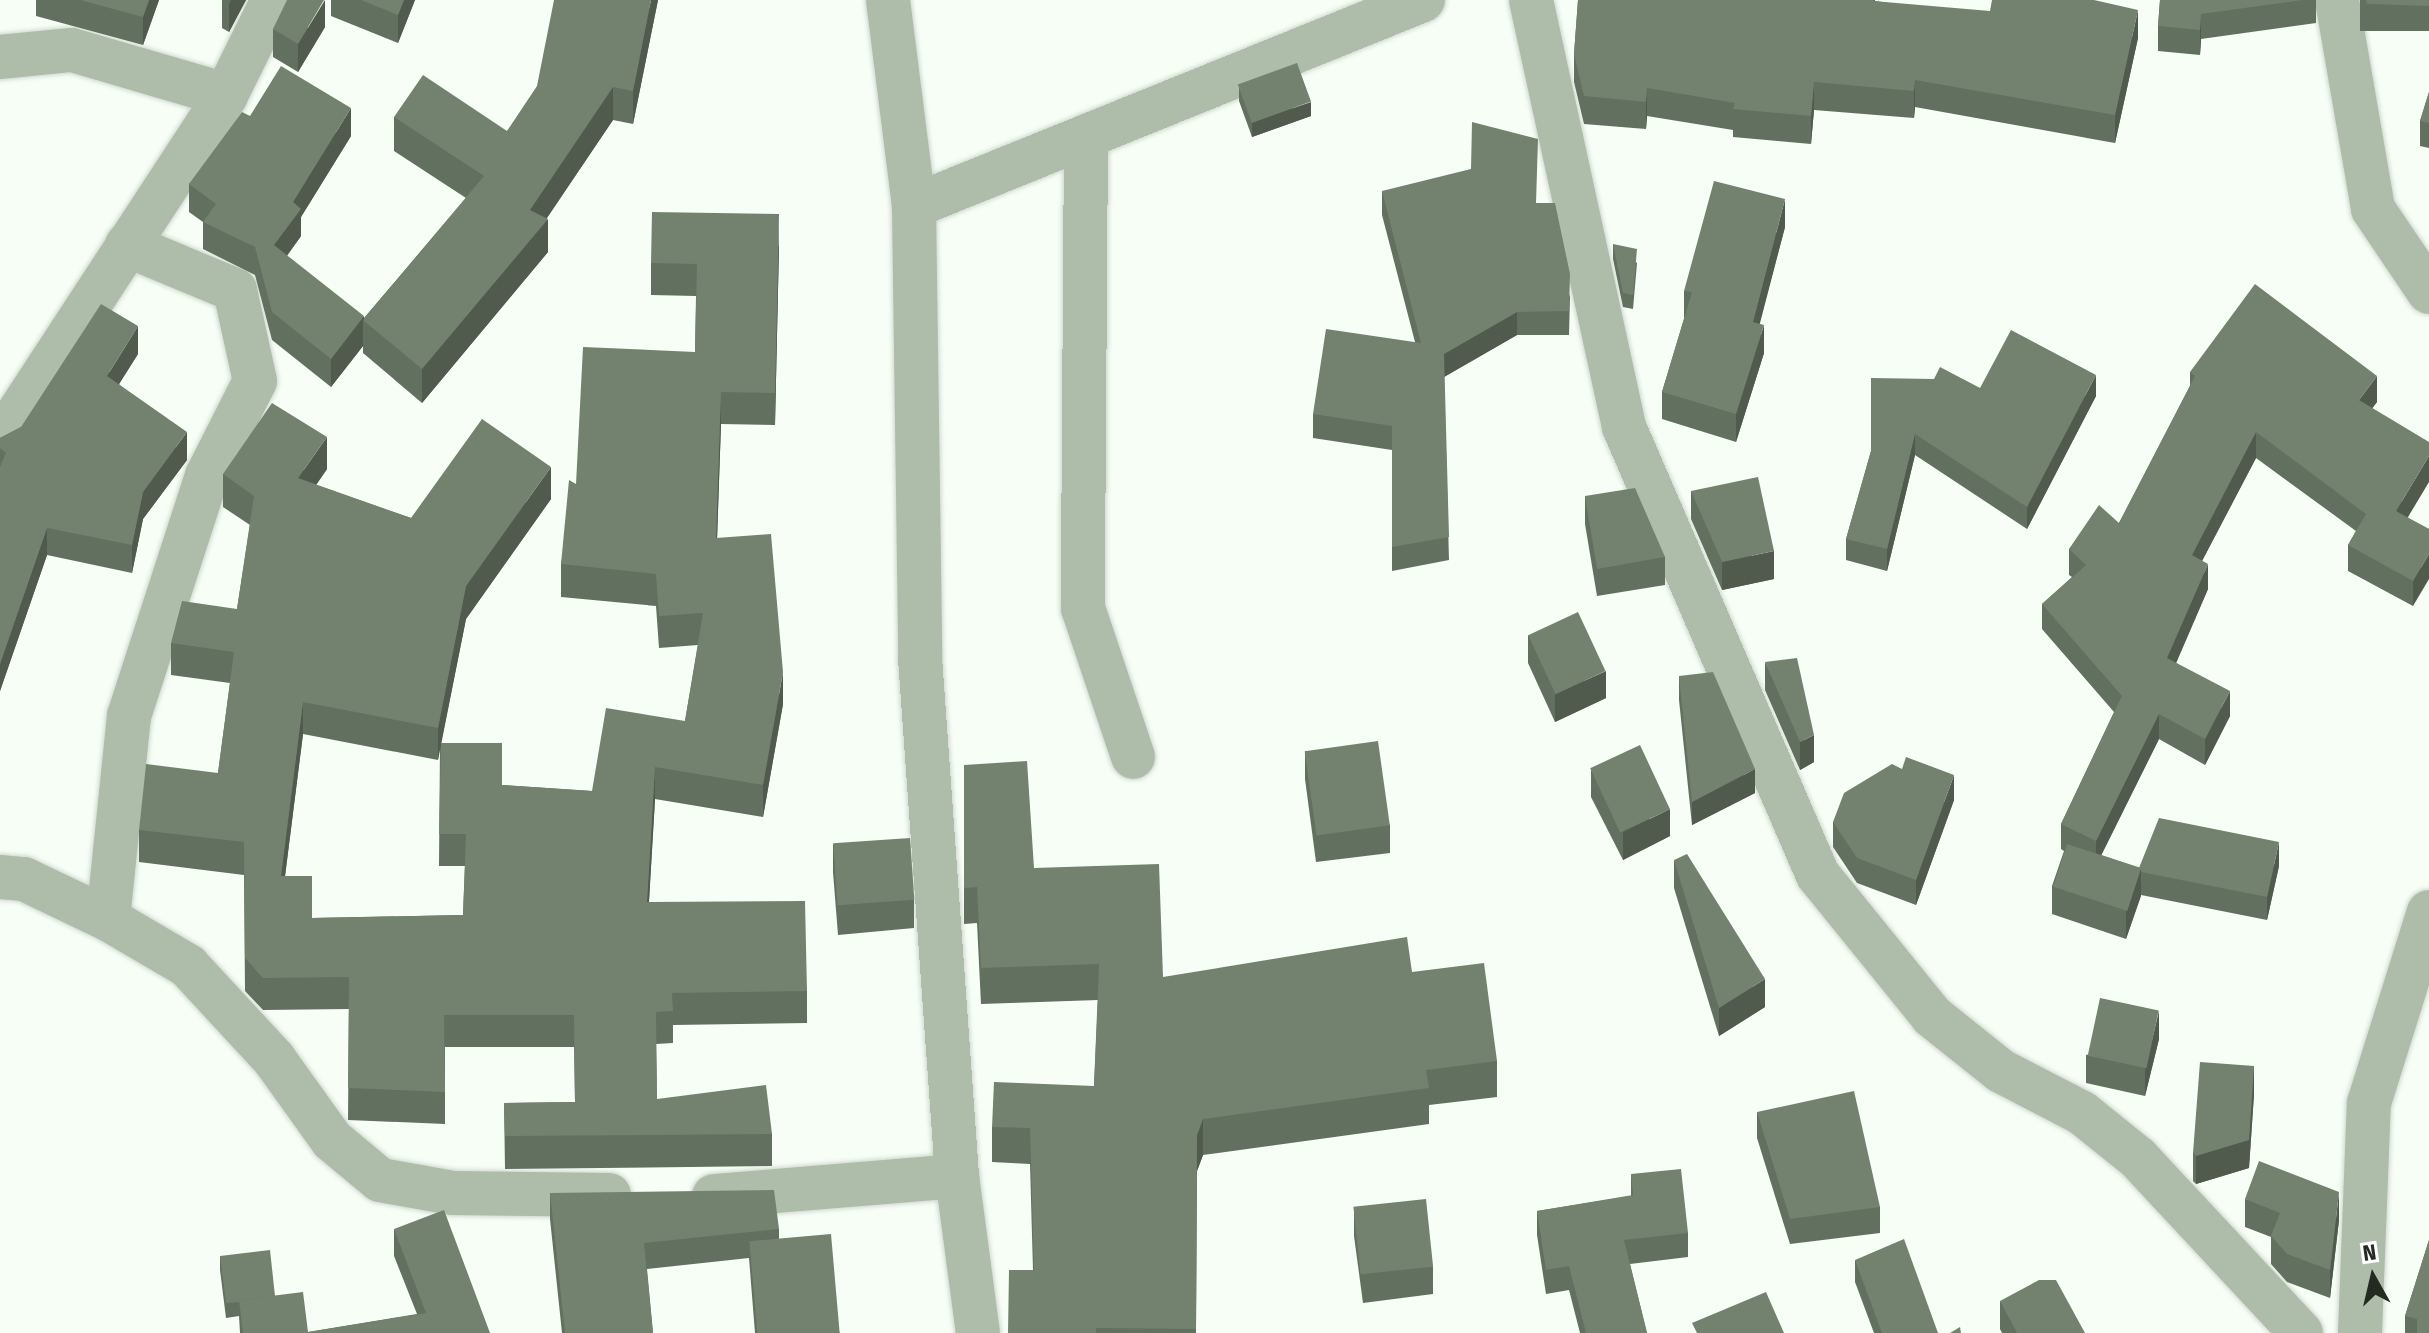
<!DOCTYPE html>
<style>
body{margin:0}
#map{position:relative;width:2429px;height:1333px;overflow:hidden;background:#f7fef6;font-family:"Fira Sans Condensed",sans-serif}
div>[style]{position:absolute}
.roads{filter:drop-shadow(0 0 2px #d1d8d0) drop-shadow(0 0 2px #d1d8d0)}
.minor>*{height:44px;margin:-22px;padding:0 22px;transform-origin:22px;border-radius:22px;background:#adbdaa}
.wall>*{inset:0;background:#62705f;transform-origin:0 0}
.shaded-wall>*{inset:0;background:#505b4e}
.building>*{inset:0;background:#72826f;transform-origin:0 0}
span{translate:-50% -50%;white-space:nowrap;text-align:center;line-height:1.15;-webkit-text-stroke:8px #fff;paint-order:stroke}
.north{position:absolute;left:2333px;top:1237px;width:80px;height:80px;-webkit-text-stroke:6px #fff;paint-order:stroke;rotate:352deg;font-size:22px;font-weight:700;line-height:32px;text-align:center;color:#232a22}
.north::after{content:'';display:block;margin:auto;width:28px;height:36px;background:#232a22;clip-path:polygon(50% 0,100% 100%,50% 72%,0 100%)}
</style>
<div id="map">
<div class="roads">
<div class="minor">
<div style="left:888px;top:0;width:208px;rotate:82.8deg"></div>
<div style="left:914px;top:206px;width:452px;rotate:89.2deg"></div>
<div style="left:920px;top:658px;width:519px;rotate:85.91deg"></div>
<div style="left:957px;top:1176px;width:158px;rotate:82.4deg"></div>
<div style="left:1531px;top:0;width:437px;rotate:77.7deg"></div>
<div style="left:1624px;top:427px;width:488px;rotate:66.6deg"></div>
<div style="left:1818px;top:875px;width:181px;rotate:51deg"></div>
<div style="left:1932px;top:1016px;width:88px;rotate:38.6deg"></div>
<div style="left:2001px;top:1071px;width:91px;rotate:27.4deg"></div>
<div style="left:2082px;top:1113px;width:72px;rotate:38.8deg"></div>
<div style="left:2138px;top:1158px;width:239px;rotate:47deg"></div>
<div style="left:2337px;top:0;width:212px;rotate:80.2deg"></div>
<div style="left:2373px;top:209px;width:100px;rotate:56deg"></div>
<div style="left:0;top:57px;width:72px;rotate:-5.6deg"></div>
<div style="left:72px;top:50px;width:160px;rotate:16.3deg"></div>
<div style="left:1086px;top:137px;width:471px;rotate:90.4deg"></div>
<div style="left:1083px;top:608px;width:157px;rotate:71.4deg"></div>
<div style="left:914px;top:206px;width:549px;rotate:-22.03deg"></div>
<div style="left:0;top:441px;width:413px;rotate:-56.8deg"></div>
<div style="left:226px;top:95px;width:106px;rotate:-63.7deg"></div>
<div style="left:0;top:877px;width:24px;rotate:5deg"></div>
<div style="left:24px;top:879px;width:93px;rotate:25.5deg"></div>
<div style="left:108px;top:919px;width:93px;rotate:30.4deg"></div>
<div style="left:188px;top:966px;width:127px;rotate:47.2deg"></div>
<div style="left:274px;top:1059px;width:100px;rotate:54.4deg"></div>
<div style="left:332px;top:1140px;width:62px;rotate:39.8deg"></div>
<div style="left:380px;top:1180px;width:74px;rotate:10.1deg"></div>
<div style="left:453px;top:1193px;width:156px;rotate:0.7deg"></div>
<div style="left:108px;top:919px;width:204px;rotate:-84.1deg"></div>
<div style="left:129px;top:716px;width:252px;rotate:-72deg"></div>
<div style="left:207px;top:476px;width:106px;rotate:-63.2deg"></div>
<div style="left:255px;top:381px;width:93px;rotate:-102.4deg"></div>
<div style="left:235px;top:290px;width:117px;rotate:-157.4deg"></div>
<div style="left:714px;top:1196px;width:244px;rotate:-4.7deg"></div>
<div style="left:2360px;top:1333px;width:230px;rotate:-87.8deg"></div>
<div style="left:2369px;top:1103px;width:200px;rotate:-72.6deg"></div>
</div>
</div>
<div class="wall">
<div style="clip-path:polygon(36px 0,159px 0,143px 45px,36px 16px)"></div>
<div style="clip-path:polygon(222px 0,246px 0,229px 32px,222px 28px)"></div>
<div style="clip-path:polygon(331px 0,415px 0,398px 43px,331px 16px)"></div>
<div style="clip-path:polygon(658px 0,633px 124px,613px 120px,547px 218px,548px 252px,422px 403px,363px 353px,363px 346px,331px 387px,272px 340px,255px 275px,203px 249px,203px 222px,189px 212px,189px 184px,250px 116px,351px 136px,301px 217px,301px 236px,287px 256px,364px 318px,466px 198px,394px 151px,394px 117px,507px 131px)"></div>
<div style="clip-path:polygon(1578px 0,1875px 0,1875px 1px,2138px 38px,2115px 143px,1915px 107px,1914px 118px,1814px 110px,1811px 144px,1733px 137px,1733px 130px,1647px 116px,1646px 129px,1584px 124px,1574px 82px,1574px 54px)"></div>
<div style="clip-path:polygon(2160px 0,2316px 0,2316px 23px,2201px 39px,2200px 55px,2158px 51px,2158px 26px)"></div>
<div style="left:2360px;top:0;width:69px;height:31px"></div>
<div style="clip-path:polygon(325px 27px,298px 72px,273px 57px,273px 29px)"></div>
<div style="clip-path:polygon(1239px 87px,1311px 116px,1252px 137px,1239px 101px)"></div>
<div style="clip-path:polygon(2429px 92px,2429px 148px,2420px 146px,2420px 121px)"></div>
<div style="clip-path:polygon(1382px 191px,1537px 203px,1570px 297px,1569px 335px,1517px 335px,1444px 377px,1449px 560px,1392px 571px,1392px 450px,1313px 438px,1313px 414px,1415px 342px,1382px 215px)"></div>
<div style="clip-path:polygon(1785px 227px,1759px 324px,1764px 353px,1736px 442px,1662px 419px,1662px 392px,1684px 319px,1684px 291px)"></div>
<div style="clip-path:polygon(1613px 244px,1637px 263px,1633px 309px,1623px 307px,1613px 259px)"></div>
<div style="clip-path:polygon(evenodd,779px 246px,775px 425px,721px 424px,717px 538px,783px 704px,763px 817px,655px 799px,649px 902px,807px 991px,807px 1023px,673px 1025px,673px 1043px,656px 1044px,657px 1099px,772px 1134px,772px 1166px,505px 1169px,504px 1103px,575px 1102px,574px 1047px,445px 1047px,445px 1124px,348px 1120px,349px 1009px,263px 1010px,245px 991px,244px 875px,139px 862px,139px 830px,218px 773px,230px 683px,171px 675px,171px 643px,237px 609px,250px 525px,223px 507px,223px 474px,327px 469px,316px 485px,411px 518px,551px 499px,466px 619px,441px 743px,502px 785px,592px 791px,685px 721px,698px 645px,659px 648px,656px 606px,561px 597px,561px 564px,576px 484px,695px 352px,696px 296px,651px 295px,651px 263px,779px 246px,303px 734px,438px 760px,440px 746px,439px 866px,465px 866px,463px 915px,312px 918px,285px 876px,303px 734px)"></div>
<div style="clip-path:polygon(138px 354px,119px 384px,187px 460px,143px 519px,132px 573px,47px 555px,0 691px,0 438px,21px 427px)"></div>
<div style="clip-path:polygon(2190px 372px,2377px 402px,2372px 408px,2407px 518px,2429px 529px,2413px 606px,2348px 571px,2348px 545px,2356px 531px,2256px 458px,2202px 561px,2208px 589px,2176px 663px,2230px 716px,2205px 765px,2159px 739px,2101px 855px,2139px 868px,2279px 866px,2267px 920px,2141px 895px,2126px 939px,2052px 914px,2052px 886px,2064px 851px,2061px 849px,2061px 824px,2114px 712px,2042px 629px,2042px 604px,2072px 577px,2069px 575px,2069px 549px,2119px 523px,2190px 386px)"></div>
<div style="clip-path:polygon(1980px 388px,2096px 396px,2027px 529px,1915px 455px,1887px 571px,1846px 560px,1846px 539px,1871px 451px)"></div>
<div style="clip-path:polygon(1691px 491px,1774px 579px,1722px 590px,1691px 519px)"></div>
<div style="clip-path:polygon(1585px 496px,1665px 557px,1665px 585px,1597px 596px,1585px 524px)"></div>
<div style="clip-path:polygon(1528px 635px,1606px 698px,1555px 722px,1528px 663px)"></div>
<div style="clip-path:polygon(1765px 662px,1814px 762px,1800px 770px,1765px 690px)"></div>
<div style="clip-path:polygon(1679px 676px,1755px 793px,1692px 825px,1679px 700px)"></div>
<div style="clip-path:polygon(1305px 751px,1390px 825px,1390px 853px,1316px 862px,1305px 779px)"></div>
<div style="clip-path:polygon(964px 765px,1034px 868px,1163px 977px,1412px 972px,1497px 1061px,1497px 1097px,1429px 1105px,1429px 1124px,1203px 1155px,1197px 1171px,1196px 1333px,1008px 1333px,1033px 1270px,1030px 1164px,992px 1162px,992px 1127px,1094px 1086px,1098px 1000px,981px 1004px,977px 923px,964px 924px)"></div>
<div style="clip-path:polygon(1591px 770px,1670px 836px,1623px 860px,1591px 797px)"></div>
<div style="clip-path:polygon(1954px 800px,1916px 905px,1857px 883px,1833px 847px,1833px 822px)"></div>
<div style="clip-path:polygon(833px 844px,914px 900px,914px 928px,838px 935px,833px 872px)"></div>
<div style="clip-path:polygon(1674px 860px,1765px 1007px,1719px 1036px,1674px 888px)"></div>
<div style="clip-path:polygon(2159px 1039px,2145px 1096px,2086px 1083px,2086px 1055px)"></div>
<div style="clip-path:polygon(2254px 1094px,2249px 1168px,2196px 1184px,2193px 1181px,2193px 1153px)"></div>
<div style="clip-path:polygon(1757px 1112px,1880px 1207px,1880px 1233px,1790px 1244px,1757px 1138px)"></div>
<div style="clip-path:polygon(1631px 1174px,1688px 1233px,1688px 1257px,1630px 1264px,1647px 1333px,1580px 1333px,1569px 1290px,1546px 1294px,1537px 1235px,1537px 1211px,1631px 1196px)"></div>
<div style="clip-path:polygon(550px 1193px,779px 1229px,779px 1239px,840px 1333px,755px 1333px,749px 1258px,647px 1269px,653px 1333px,562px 1333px,550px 1219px)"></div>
<div style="clip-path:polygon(2245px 1199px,2339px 1220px,2330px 1298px,2287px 1282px,2271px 1264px,2271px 1237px,2245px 1227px)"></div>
<div style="clip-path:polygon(1354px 1209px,1433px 1267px,1433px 1294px,1363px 1303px,1354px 1236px)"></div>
<div style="clip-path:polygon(394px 1229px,490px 1333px,240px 1333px,239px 1316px,226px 1318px,220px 1270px,220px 1256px,275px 1296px,308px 1332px,417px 1314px,394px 1256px)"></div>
<div style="clip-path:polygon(2429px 1240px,2429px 1333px,2405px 1333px,2405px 1316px)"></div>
<div style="clip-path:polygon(1855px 1260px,1938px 1333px,1874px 1333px,1855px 1282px)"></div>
<div style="clip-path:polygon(2000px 1301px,2085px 1333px,2002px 1333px,2000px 1329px)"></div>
</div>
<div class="shaded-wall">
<div style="clip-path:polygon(149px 0,159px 0,143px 45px,143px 17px)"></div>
<div style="clip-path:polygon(231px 0,246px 0,229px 32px,229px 4px)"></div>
<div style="clip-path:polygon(325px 0,325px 27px,298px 72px,298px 44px)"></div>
<div style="clip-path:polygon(404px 0,415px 0,398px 43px,398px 15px)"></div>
<div style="clip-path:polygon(651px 0,658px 0,633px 124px,633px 91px)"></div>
<div style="clip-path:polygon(2138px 10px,2138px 38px,2115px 143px,2115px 115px)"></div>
<div style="clip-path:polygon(2201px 14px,2201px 39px,2200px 55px,2200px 30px)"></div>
<div style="clip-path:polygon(1915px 80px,1915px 107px,1914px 118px,1914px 91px)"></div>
<div style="clip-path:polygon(1814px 82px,1814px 110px,1811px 144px,1811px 116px)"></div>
<div style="clip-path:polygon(613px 87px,613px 120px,538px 231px,548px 219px,548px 252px,422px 403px,422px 369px)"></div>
<div style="clip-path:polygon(1647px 88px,1647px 116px,1646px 129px,1646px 102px)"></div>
<div style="clip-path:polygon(1311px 102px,1311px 116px,1252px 137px,1252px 122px)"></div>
<div style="clip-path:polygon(351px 108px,351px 136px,301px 217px,301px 236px,274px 273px,274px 245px,293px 202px)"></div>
<div style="clip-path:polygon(1785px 199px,1785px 227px,1753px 350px,1753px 322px)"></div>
<div style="clip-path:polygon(779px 214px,779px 246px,775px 425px,775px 393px)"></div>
<div style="clip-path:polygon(1517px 312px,1517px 335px,1444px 377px,1444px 354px)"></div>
<div style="clip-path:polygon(364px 316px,364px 321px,363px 320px,363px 346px,331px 387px,331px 359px)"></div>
<div style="clip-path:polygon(1764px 325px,1764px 353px,1736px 442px,1736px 414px)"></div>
<div style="clip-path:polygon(138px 326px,138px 354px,107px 403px,107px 376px)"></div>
<div style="clip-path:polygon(2096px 375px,2096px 396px,2027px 529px,2027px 507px)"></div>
<div style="clip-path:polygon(2377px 376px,2377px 402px,2359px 426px,2359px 400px)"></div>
<div style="clip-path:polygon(721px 392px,721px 424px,716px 571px,716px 538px)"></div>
<div style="clip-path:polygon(187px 432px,187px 460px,143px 519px,132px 573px,132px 545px,143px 492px)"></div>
<div style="clip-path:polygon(2256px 432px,2256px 458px,2192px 580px,2192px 555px)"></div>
<div style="clip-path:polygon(1915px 434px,1915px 455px,1887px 571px,1887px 549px)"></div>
<div style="clip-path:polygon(327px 437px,327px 469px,298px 511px,298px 478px)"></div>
<div style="clip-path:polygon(2429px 456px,2429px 482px,2396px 537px,2396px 511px)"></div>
<div style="clip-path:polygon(551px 467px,551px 499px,466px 619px,438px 760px,438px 728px,466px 586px)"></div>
<div style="clip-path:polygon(47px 528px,47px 555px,0 691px,0 664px)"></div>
<div style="clip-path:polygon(1774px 551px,1774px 579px,1722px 590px,1722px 562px)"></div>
<div style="clip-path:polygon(2429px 554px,2429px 579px,2413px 606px,2413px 581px)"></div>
<div style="clip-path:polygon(2208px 564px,2208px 589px,2167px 684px,2167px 658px)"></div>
<div style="clip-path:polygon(1606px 671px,1606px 698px,1555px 722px,1555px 694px)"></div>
<div style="clip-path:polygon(783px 672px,783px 704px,763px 817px,763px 785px)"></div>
<div style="clip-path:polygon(2230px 691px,2230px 716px,2205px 765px,2205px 739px)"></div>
<div style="clip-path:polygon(303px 702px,303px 734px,281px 908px,281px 876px)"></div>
<div style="clip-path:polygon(2159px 714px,2159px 739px,2096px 866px,2096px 841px)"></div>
<div style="clip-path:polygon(1814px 735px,1814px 762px,1800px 770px,1800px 742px)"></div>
<div style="clip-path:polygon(655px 767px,655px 799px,647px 934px,647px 902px)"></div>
<div style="clip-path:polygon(1755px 769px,1755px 793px,1692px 825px,1692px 802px)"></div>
<div style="clip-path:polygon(1954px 775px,1954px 800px,1916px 905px,1916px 880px)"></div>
<div style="clip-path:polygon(1670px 809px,1670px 836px,1623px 860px,1623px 832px)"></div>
<div style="clip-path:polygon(2279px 842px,2279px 866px,2267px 920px,2267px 897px)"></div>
<div style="clip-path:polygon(2141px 868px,2141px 896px,2126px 939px,2126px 912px)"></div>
<div style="clip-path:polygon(1765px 979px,1765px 1007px,1719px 1036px,1719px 1008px)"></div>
<div style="clip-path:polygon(2159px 1011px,2159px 1039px,2145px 1096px,2145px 1069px)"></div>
<div style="clip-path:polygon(2254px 1066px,2254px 1094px,2249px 1168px,2196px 1184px,2196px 1156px)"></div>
<div style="clip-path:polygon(1203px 1119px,1203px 1155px,1197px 1171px,1196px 1333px,1197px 1135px)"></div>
<div style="clip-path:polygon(2339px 1192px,2339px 1220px,2330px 1298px,2330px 1270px)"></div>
</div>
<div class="building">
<div style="clip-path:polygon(80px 0,149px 0,143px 17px)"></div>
<div style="clip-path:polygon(287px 0,324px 0,298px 44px,273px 29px)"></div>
<div style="clip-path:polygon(361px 0,404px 0,398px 15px)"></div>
<div style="clip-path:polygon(554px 0,651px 0,633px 91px,613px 87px,530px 210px,548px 219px,422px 369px,363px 320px,484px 176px,394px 117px,423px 75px,507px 131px,537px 86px)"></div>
<div style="clip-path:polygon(1578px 0,1873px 0,1873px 1px,1990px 11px,1992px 0,2094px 0,2138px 10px,2115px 115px,1915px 80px,1914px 91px,1814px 82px,1811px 116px,1733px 109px,1735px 103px,1647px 88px,1646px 102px,1584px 96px,1574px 54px)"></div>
<div style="clip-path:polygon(2160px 0,2303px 0,2201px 14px,2200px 30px,2158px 26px)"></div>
<div style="clip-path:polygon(2366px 0,2429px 0,2429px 6px,2367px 4px)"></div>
<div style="left:1297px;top:63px;width:41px;height:63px;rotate:70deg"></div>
<div style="clip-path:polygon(281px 66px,351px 108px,293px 202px,301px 209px,274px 245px,364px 316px,331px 359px,272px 312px,255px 247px,203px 222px,216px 204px,189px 184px,242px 112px,250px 116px)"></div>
<div style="clip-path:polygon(2429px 92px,2429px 123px,2420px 121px)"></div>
<div style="clip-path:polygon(1472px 122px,1538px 139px,1536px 203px,1555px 203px,1570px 274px,1569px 311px,1517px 312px,1444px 354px,1449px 537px,1392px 547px,1392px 426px,1313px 414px,1326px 329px,1421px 343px,1382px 191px,1471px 169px)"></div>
<div style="clip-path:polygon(1714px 181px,1785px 199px,1753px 322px,1764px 325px,1736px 414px,1662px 392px,1692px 292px,1684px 291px)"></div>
<div style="clip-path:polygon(652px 212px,779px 214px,775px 393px,721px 392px,716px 538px,771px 534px,783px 672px,763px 785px,655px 767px,647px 902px,805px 901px,807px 991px,672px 993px,673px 1011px,656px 1012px,657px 1099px,766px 1085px,772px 1134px,505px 1136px,504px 1103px,575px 1102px,574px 1015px,444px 1015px,445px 1092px,348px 1088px,349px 977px,263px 978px,245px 958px,244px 842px,139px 830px,146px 764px,218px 773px,234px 652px,171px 643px,182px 601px,237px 609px,254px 496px,223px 474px,272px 403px,327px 437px,298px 478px,411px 518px,482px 419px,551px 467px,466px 586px,438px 728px,303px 702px,281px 876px,312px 876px,312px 918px,463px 915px,466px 834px,439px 834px,441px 743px,502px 743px,502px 785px,592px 791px,606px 708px,685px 721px,703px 613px,659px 616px,656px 574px,561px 564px,569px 480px,576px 484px,583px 347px,695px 352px,697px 264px,651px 263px)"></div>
<div style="clip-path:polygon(1613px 244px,1637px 249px,1633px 295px,1623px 293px)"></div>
<div style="clip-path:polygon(2255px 284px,2377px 376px,2359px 400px,2429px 442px,2429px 456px,2396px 511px,2429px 529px,2429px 554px,2413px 581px,2348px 545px,2366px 514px,2256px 432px,2192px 555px,2208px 564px,2167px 658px,2230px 691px,2205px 739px,2159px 714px,2096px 841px,2061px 824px,2122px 696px,2042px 604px,2086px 565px,2069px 549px,2099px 505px,2119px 523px,2195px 376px,2190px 372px)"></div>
<div style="clip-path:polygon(101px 304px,138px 326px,107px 376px,187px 432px,143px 492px,132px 545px,47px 528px,0 664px,0 467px,6px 453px,0 448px,0 438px,21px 427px)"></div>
<div style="clip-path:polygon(2011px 330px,2096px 375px,2027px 507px,1915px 434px,1887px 549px,1846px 539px,1871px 451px,1871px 378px,1934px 379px,1940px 367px,1980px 388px)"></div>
<div style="clip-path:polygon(1758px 477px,1774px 551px,1722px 562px,1691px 491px)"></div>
<div style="clip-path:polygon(1635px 488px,1665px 557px,1597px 569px,1585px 496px)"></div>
<div style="left:1578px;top:612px;width:65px;height:55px;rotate:65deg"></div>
<div style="clip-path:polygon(1797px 658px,1814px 735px,1800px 742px,1765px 662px)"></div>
<div style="clip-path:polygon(1713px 672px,1755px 769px,1692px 802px,1679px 676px)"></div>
<div style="left:1378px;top:741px;width:85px;height:74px;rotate:82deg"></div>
<div style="left:1640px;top:745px;width:71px;height:55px;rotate:65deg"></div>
<div style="clip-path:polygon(1906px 757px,1954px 775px,1916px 880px,1857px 858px,1833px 822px,1844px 793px,1892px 764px,1902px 769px)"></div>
<div style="clip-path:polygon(1027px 761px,1034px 868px,1159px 864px,1163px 977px,1407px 937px,1412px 972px,1484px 963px,1497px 1061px,1426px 1070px,1429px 1088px,1203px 1119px,1197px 1135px,1196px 1329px,1096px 1328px,1096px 1333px,1008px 1333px,1009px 1270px,1034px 1270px,1030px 1128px,992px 1127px,994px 1082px,1094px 1086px,1099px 964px,981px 968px,977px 887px,964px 888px,964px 765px)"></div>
<div style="clip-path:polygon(2159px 818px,2279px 842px,2267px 897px,2141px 872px,2141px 868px,2139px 868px)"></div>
<div style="left:910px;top:838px;width:62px;height:77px;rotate:86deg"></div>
<div style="left:2067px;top:844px;width:78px;height:45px;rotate:18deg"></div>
<div style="clip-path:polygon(1687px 854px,1765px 979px,1719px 1008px,1674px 860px)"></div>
<div style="left:2100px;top:998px;width:60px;height:59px;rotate:12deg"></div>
<div style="clip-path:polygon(2200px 1062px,2254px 1066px,2249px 1140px,2196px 1156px,2193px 1153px)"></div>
<div style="clip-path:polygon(1854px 1091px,1880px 1207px,1790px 1219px,1757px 1112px)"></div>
<div style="clip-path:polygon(2259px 1161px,2339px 1192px,2330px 1270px,2287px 1254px,2271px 1236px,2280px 1213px,2245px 1199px)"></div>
<div style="clip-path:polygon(1681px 1169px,1688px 1233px,1624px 1240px,1647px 1333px,1586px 1333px,1569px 1266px,1546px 1270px,1537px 1211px,1633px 1195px,1631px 1174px)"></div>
<div style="clip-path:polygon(774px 1190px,779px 1229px,644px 1243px,653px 1333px,565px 1333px,550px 1193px)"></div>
<div style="left:1426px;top:1199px;width:68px;height:73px;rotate:84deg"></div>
<div style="clip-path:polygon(444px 1210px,490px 1333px,243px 1333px,239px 1300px,303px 1292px,308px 1332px,426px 1313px,394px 1229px)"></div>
<div style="left:831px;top:1234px;width:99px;height:82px;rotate:85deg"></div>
<div style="clip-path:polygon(1904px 1239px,1938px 1333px,1882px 1333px,1855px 1260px)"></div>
<div style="clip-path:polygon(2429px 1240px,2429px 1333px,2417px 1333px,2417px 1319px,2405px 1316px)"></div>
<div style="clip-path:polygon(270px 1250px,275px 1296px,239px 1300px,240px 1302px,226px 1303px,220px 1256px)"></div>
<div style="clip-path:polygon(2039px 1280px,2056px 1280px,2085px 1333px,2017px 1333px,2000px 1301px)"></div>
<div style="clip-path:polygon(1766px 1292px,1784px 1333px,1697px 1333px,1692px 1323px)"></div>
<div style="clip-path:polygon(1960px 1327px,1961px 1333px,1950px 1333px)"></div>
</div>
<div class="north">N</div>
</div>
